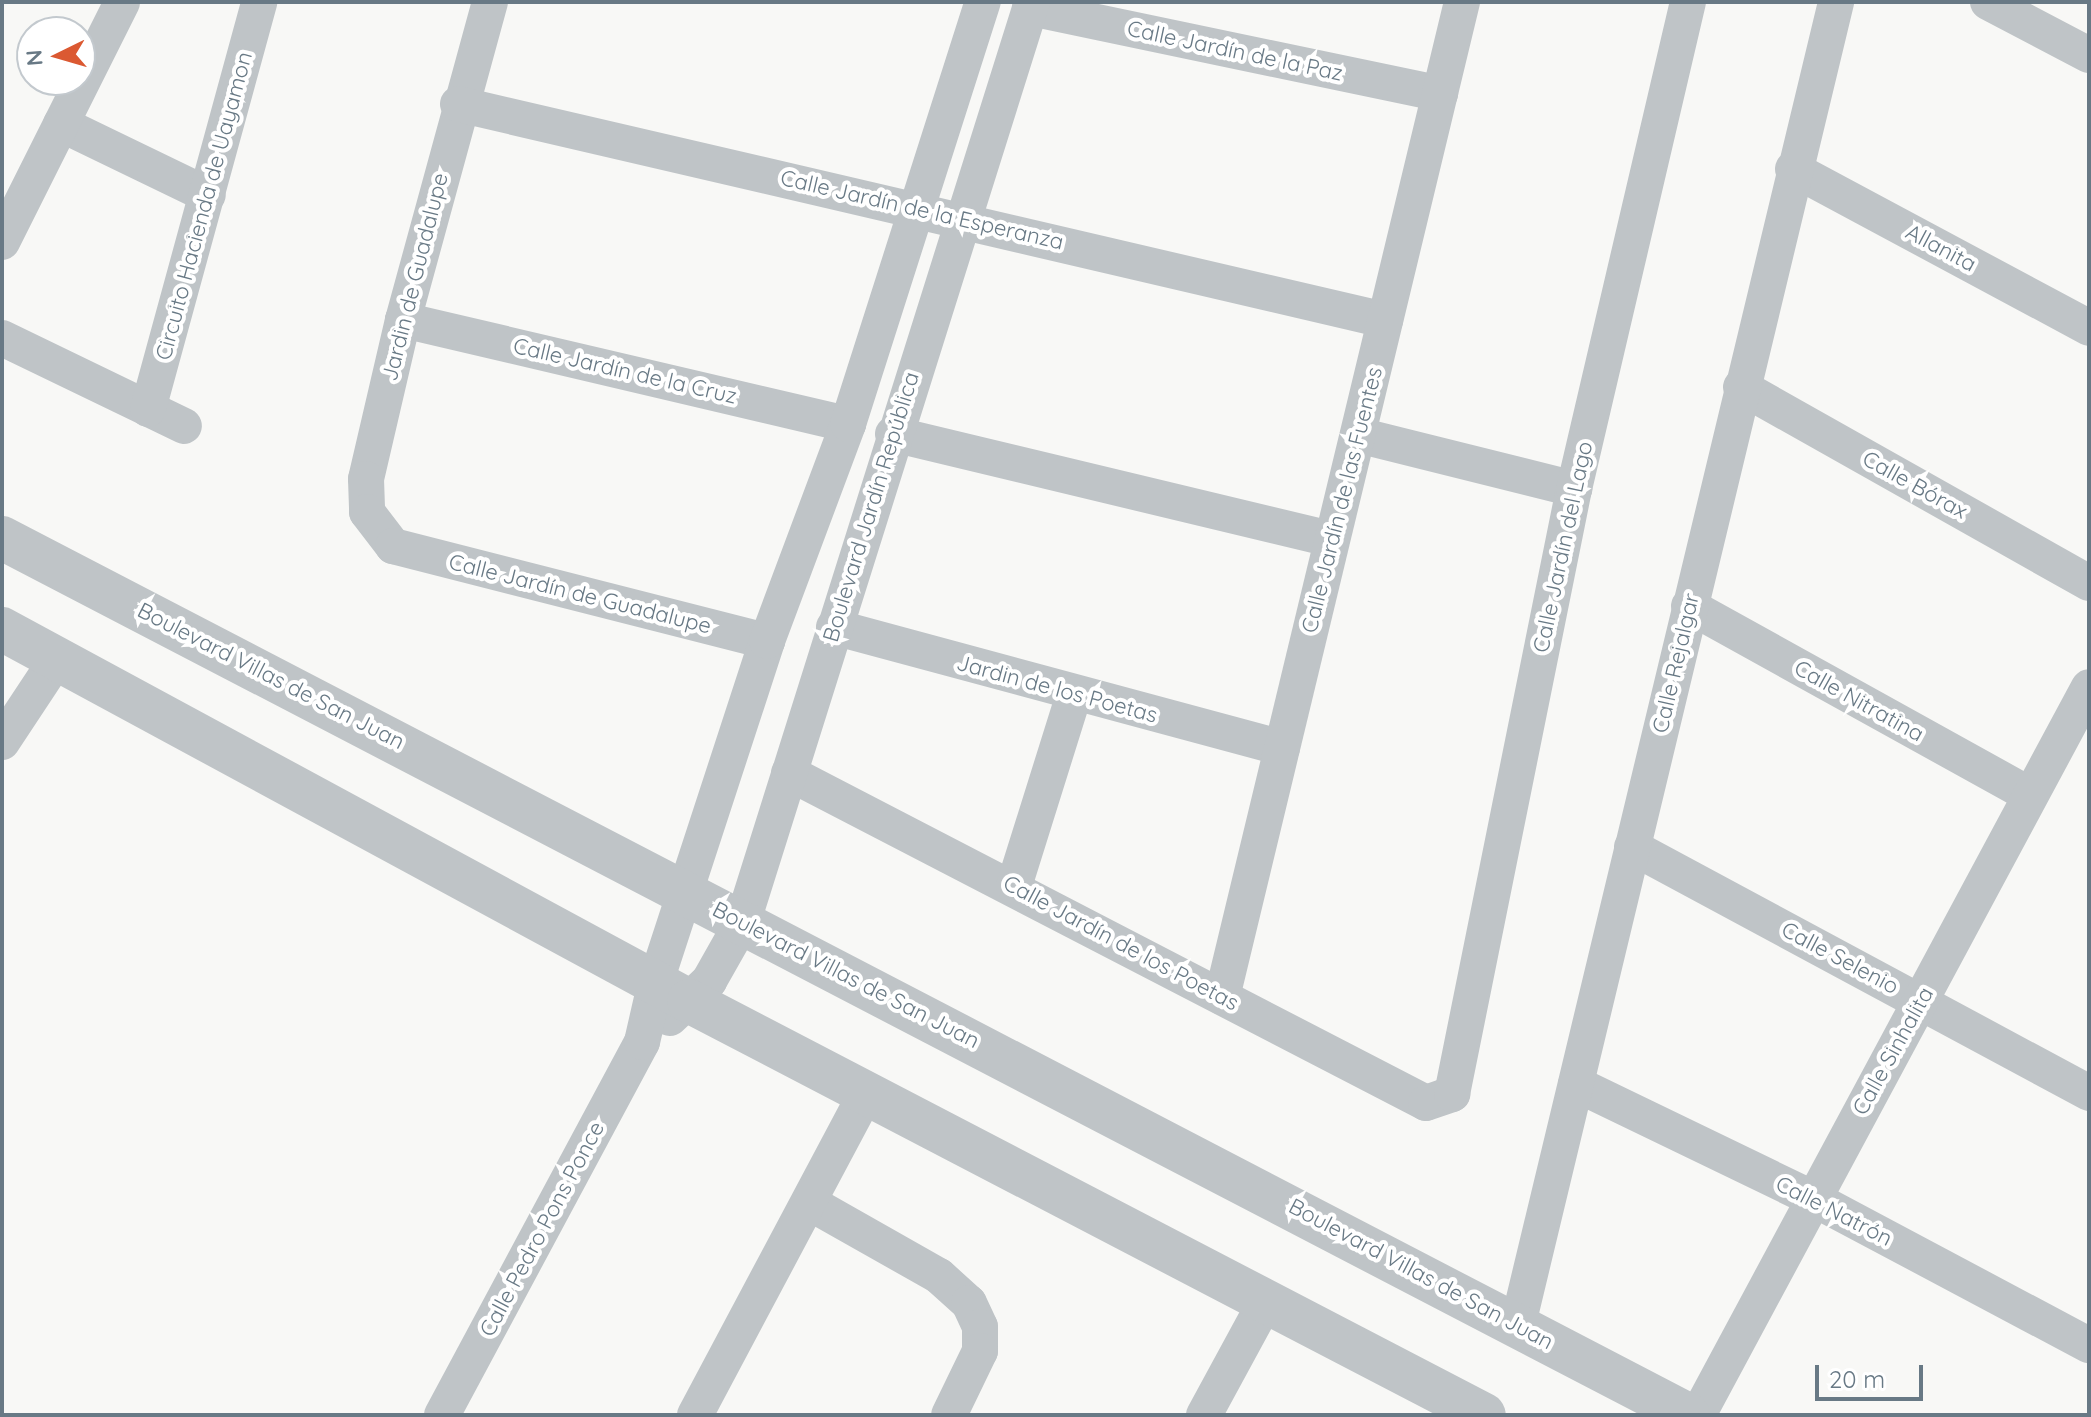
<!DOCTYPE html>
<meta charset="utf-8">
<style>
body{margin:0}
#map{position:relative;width:2091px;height:1417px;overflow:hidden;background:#f8f8f6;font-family:Quicksand,sans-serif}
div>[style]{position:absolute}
.minor>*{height:36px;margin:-18px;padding:0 18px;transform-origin:18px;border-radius:18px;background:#bfc4c7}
.tertiary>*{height:44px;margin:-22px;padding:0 22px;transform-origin:22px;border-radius:22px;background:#bfc4c7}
span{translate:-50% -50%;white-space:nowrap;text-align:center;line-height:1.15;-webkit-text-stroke:8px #fff;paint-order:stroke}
.street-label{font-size:22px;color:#687985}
.frame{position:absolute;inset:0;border:4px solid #687985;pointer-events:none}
.north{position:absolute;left:16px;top:16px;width:80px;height:80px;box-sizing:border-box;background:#fff;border:2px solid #c3c9ce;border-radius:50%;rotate:265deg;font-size:22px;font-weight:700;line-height:32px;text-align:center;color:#687985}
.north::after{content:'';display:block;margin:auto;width:28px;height:36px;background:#db5932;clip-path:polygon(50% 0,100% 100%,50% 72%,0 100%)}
.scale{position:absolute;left:1815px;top:1365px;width:108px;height:36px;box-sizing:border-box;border:4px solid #687985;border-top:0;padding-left:10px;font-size:24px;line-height:28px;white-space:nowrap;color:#687985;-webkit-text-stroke:6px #fff;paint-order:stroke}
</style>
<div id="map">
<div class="minor">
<div style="left:490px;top:2px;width:330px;rotate:105.3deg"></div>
<div style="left:403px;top:320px;width:163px;rotate:103.1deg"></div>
<div style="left:366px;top:479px;width:33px;rotate:88deg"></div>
<div style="left:367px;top:512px;width:43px;rotate:52.6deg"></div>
<div style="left:393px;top:546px;width:386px;rotate:14.3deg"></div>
<div style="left:1988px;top:2px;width:114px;rotate:27.7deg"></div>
<div style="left:1030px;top:8px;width:419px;rotate:11.8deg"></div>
<div style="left:458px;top:104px;width:952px;rotate:13.12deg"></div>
<div style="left:61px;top:124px;width:163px;rotate:25.8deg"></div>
<div style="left:1793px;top:169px;width:336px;rotate:28.2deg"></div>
<div style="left:2px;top:242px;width:268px;rotate:-63.4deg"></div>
<div style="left:403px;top:320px;width:457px;rotate:13.2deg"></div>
<div style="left:2px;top:338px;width:202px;rotate:25.8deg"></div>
<div style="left:1741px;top:387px;width:399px;rotate:29.4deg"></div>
<div style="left:148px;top:409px;width:422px;rotate:-74.7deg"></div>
<div style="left:893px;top:434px;width:451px;rotate:13.5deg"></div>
<div style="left:1358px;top:435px;width:223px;rotate:14deg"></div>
<div style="left:1689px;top:606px;width:390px;rotate:29deg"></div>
<div style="left:834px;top:627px;width:464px;rotate:15.1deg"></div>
<div style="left:2px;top:742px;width:100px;rotate:-56.5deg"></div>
<div style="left:789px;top:773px;width:717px;rotate:27.39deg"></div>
<div style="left:1426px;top:1103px;width:28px;rotate:-19deg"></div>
<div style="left:1452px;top:1094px;width:617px;rotate:-78.6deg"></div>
<div style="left:1574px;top:489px;width:500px;rotate:-76.83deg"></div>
<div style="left:1632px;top:847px;width:519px;rotate:28.29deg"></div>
<div style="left:1014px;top:886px;width:200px;rotate:-72.6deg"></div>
<div style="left:1222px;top:997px;width:1024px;rotate:-76.44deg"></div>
<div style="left:670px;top:1018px;width:54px;rotate:-43.5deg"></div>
<div style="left:709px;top:981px;width:69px;rotate:-60.5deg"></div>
<div style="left:743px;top:921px;width:963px;rotate:-72.54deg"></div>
<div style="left:1576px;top:1084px;width:262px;rotate:25.8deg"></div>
<div style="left:1812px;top:1198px;width:314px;rotate:28deg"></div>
<div style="left:810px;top:1203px;width:148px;rotate:29.5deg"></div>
<div style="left:939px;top:1276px;width:40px;rotate:42deg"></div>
<div style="left:969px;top:1303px;width:26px;rotate:65deg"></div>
<div style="left:980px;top:1327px;width:24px;rotate:90deg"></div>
<div style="left:980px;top:1351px;width:71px;rotate:115.8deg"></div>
<div style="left:1518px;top:1324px;width:1360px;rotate:-76.47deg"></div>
<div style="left:442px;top:1415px;width:423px;rotate:-61.8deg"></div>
<div style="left:642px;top:1042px;width:63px;rotate:-77.1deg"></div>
<div style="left:656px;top:981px;width:358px;rotate:-71.9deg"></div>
<div style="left:767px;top:641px;width:232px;rotate:-69.5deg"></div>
<div style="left:848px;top:424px;width:443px;rotate:-72.3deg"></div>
<div style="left:695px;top:1415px;width:367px;rotate:-62deg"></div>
<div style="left:1204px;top:1415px;width:130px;rotate:-61.5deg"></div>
<div style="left:1698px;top:1415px;width:826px;rotate:-61.76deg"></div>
</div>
<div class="tertiary">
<div style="left:2px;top:538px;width:1900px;rotate:27.48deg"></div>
<div style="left:2px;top:629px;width:781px;rotate:28.43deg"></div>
<div style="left:689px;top:1001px;width:896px;rotate:27.51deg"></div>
</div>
<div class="street-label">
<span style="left:1235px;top:51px;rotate:12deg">Calle Jardín de la Paz</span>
<span style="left:204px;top:206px;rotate:-75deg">Circuito Hacienda de Uayamon</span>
<span style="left:922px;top:210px;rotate:13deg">Calle Jardín de la Esperanza</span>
<span style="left:1941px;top:248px;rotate:28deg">Allanita</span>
<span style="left:415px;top:277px;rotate:-76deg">Jardin de Guadalupe</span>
<span style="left:625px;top:371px;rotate:13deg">Calle Jardín de la Cruz</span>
<span style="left:1915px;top:485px;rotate:29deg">Calle Bórax</span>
<span style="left:1342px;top:500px;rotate:-76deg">Calle Jardín de las Fuentes</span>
<span style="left:871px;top:507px;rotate:-73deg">Boulevard Jardín República</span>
<span style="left:1563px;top:547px;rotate:-78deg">Calle Jardín del Lago</span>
<span style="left:580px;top:594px;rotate:14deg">Calle Jardín de Guadalupe</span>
<span style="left:1676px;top:663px;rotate:-77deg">Calle Rejalgar</span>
<span style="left:271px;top:676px;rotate:27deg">Boulevard Villas de San Juan</span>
<span style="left:1057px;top:689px;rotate:15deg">Jardin de los Poetas</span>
<span style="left:1859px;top:701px;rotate:29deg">Calle Nitratina</span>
<span style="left:1121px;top:943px;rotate:28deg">Calle Jardín de los Poetas</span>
<span style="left:1840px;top:958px;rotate:28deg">Calle Selenio</span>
<span style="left:846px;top:975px;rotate:27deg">Boulevard Villas de San Juan</span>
<span style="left:1893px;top:1051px;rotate:-61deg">Calle Sinhalita</span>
<span style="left:1834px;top:1211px;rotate:27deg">Calle Natrón</span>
<span style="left:542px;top:1229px;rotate:-62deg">Calle Pedro Pons Ponce</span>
<span style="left:1421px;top:1274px;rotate:28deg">Boulevard Villas de San Juan</span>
</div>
<div class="frame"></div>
<div class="north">N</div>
<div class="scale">20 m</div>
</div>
